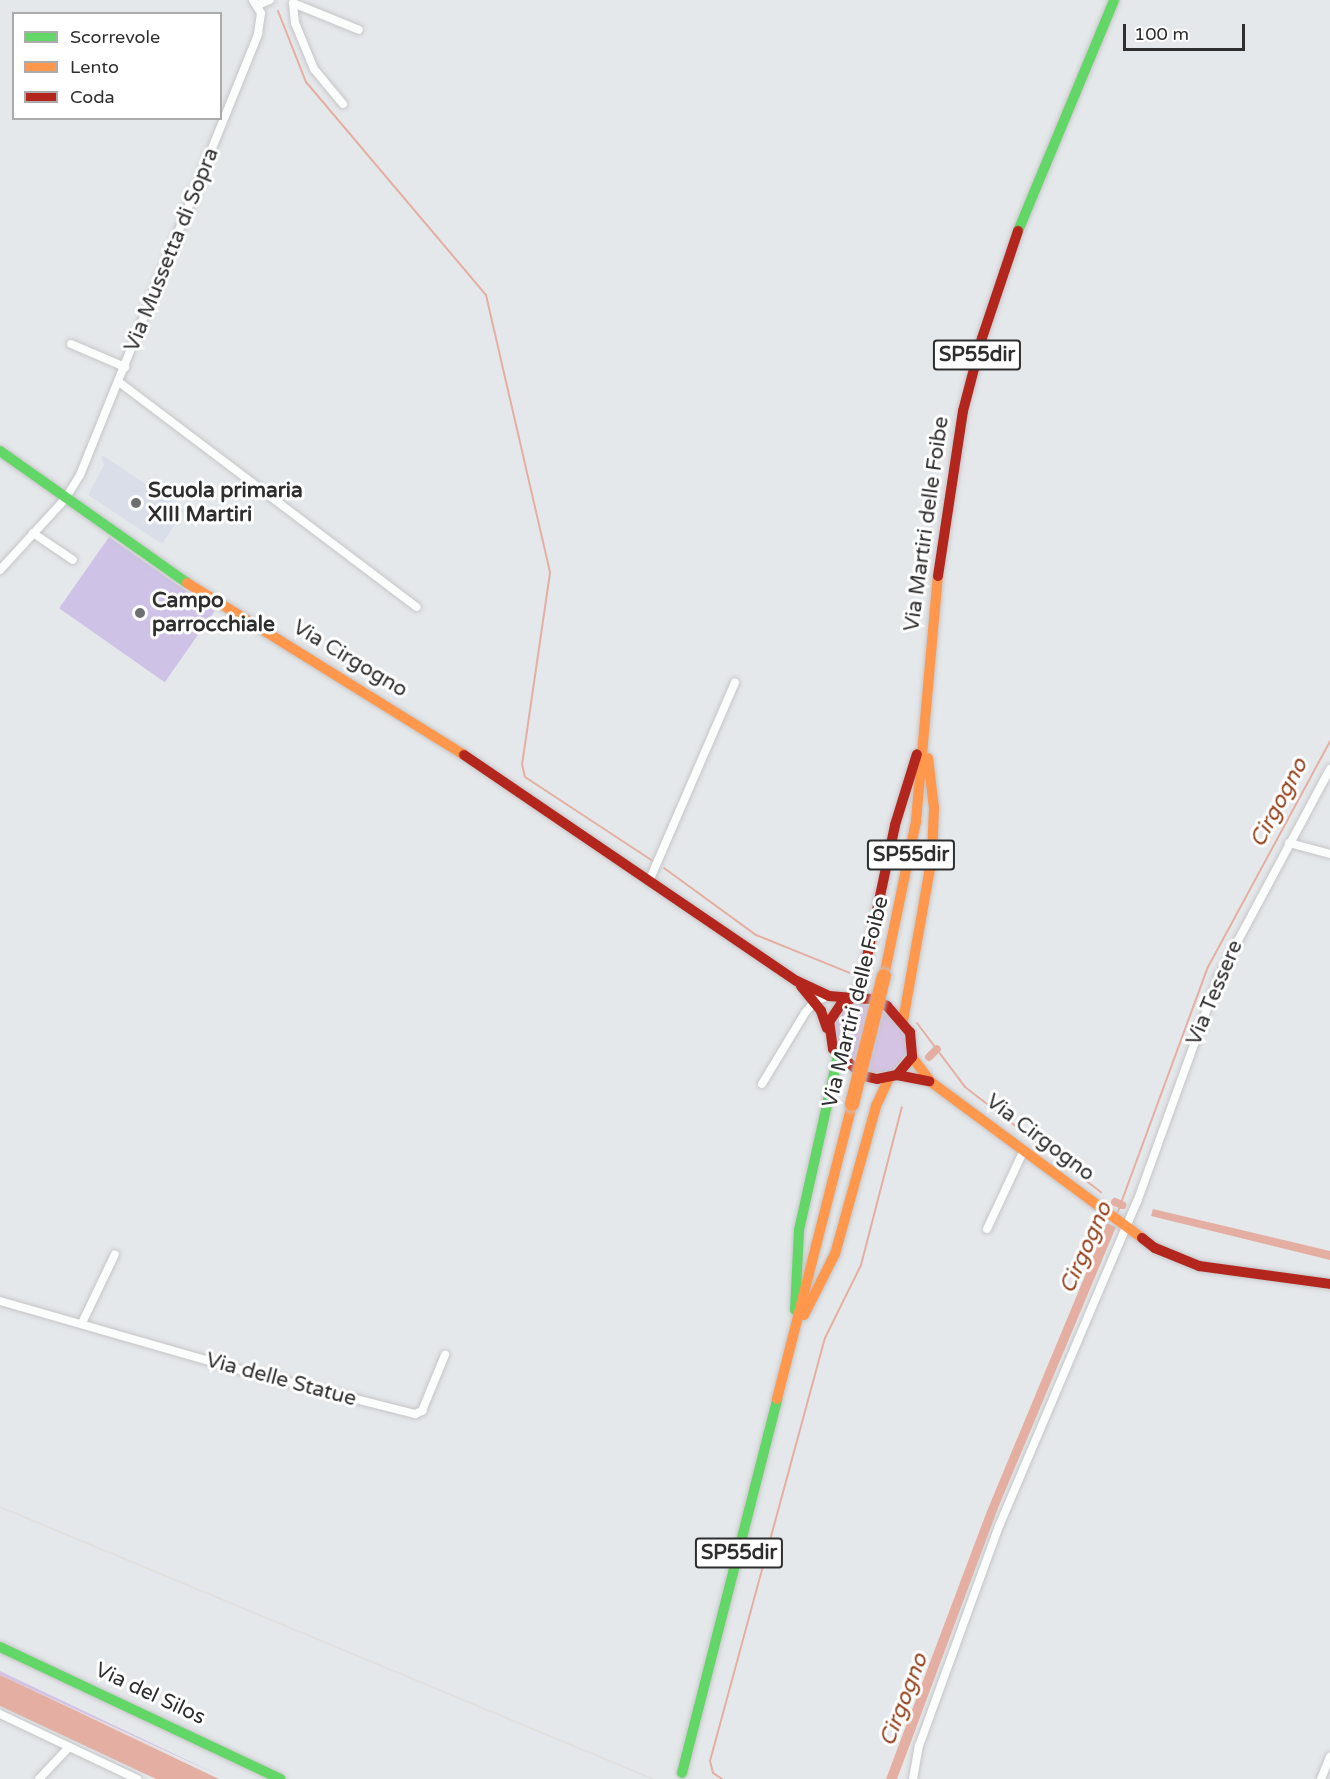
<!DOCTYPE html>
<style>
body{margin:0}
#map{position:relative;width:1330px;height:1779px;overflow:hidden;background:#e5e8eb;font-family:"Varela Round",sans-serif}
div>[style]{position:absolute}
.education>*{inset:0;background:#d9dee8}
.green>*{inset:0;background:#d5c3e4}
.pitch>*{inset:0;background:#cec2e7;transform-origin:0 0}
.water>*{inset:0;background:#e4afa2}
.stream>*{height:2px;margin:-1px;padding:0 1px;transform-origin:1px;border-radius:1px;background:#e4afa2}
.canal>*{height:8px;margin:-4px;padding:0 4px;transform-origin:4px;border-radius:4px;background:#e4afa2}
.roads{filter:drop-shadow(0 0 2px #c5c5c6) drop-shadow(0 0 2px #c5c5c6)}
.street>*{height:8px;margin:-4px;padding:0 4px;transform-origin:4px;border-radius:4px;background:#fbfcfc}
.fast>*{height:10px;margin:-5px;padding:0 5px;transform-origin:5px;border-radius:5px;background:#63d668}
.slow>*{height:10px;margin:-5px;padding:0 5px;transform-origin:5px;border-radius:5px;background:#ff974d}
.jam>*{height:10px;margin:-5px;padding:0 5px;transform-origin:5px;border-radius:5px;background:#b3261e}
.rail>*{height:2px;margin:-1px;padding:0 1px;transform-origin:1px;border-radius:1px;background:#e1e0df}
.bridges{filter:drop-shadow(0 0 2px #c4c5c6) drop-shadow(0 0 2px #c4c5c6)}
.slow-bridge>*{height:14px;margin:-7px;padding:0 7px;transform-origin:7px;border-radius:7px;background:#ff974d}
.dots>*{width:16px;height:16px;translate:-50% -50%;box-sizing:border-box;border:3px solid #fff;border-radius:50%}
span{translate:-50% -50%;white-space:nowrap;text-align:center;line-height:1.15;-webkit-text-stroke:6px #fff;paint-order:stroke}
.shield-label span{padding:2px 4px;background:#fff;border:2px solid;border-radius:4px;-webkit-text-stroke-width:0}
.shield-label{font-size:20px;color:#2e2e2e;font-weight:700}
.street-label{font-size:21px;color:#2e2e2e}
.poi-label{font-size:21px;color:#2e2e2e;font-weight:700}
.left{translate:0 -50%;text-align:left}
.water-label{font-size:22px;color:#94401c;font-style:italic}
.legend{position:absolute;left:12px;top:12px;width:210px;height:108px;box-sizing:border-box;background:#fff;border:2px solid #ababab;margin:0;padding:8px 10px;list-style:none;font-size:18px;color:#2e2e2e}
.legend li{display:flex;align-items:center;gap:12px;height:30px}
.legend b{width:30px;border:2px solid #ababab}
.scale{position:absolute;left:1123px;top:24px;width:122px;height:27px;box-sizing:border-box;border:3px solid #2e2e2e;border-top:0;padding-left:8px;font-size:18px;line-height:21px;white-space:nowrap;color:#2e2e2e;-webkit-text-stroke:4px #fff;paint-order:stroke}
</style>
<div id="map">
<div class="education">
<div style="clip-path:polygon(104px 456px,184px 510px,162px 544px,88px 495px,104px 465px,101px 457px)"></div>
</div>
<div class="green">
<div style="clip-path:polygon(858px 1002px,887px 1014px,907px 1035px,907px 1053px,892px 1071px,871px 1073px,838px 1047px,833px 1026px,836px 1017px,848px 1005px)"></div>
<div style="clip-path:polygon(0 1671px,227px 1779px,0 1675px)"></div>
</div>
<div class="pitch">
<div style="left:109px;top:537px;width:129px;height:87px;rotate:35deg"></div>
</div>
<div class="water">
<div style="clip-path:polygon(1153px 1209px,1330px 1251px,1330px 1260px,1151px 1216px)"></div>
<div style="clip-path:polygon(1107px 1223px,1116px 1227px,998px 1508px,897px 1779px,886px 1779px,987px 1511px)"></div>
<div style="clip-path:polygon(0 1675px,222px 1779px,78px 1712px,219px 1779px,156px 1779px,0 1706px)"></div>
</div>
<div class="stream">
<div style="left:278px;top:11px;width:76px;rotate:68.5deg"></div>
<div style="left:306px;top:82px;width:279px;rotate:49.8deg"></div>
<div style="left:486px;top:295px;width:285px;rotate:77deg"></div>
<div style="left:550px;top:573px;width:193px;rotate:98.3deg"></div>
<div style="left:522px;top:764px;width:13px;rotate:77deg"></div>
<div style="left:525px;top:777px;width:153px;rotate:33.3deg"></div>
<div style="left:664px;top:868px;width:114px;rotate:36.1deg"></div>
<div style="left:756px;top:935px;width:101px;rotate:22deg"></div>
<div style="left:917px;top:1023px;width:80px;rotate:53.1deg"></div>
<div style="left:965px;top:1087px;width:172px;rotate:37.7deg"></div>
<div style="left:1117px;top:1214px;width:263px;rotate:-69.8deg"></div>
<div style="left:1208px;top:967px;width:257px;rotate:-61.6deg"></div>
<div style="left:722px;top:1779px;width:11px;rotate:-146deg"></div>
<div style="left:713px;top:1773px;width:12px;rotate:-104deg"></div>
<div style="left:710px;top:1761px;width:438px;rotate:-74.8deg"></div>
<div style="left:825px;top:1338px;width:81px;rotate:-63.7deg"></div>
<div style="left:861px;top:1265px;width:163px;rotate:-75.5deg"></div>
</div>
<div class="canal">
<div style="left:929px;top:1057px;width:11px;rotate:-45deg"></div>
<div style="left:1115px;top:1202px;width:8px;rotate:23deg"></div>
</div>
<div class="roads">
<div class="street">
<div style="left:258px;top:5px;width:13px;rotate:-23deg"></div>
<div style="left:343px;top:104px;width:45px;rotate:-129.6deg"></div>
<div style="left:314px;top:69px;width:50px;rotate:-112.4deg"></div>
<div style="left:295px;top:23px;width:20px;rotate:-96deg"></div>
<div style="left:293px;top:3px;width:71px;rotate:22.2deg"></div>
<div style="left:71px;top:344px;width:59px;rotate:23.1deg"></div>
<div style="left:119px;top:382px;width:373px;rotate:37.1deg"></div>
<div style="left:33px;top:533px;width:48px;rotate:34deg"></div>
<div style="left:0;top:570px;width:96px;rotate:-47.5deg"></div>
<div style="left:65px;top:499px;width:28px;rotate:-58deg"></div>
<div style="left:80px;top:475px;width:476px;rotate:-68deg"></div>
<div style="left:258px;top:34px;width:21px;rotate:-82deg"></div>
<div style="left:261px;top:13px;width:15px;rotate:-122deg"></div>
<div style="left:1289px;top:843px;width:42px;rotate:15deg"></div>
<div style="left:650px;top:879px;width:214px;rotate:-66.6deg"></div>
<div style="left:762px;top:1084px;width:83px;rotate:-58.8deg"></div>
<div style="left:805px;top:1013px;width:16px;rotate:-50deg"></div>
<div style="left:815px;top:1001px;width:15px;rotate:-20deg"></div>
<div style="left:987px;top:1229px;width:85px;rotate:-64.9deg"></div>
<div style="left:0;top:1301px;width:247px;rotate:16deg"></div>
<div style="left:237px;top:1369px;width:184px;rotate:14.2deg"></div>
<div style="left:415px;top:1414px;width:8px;rotate:-23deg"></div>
<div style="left:422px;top:1411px;width:61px;rotate:-67.7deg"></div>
<div style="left:82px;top:1323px;width:76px;rotate:-64.4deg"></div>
<div style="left:0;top:1714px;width:152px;rotate:25.4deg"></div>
<div style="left:39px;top:1779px;width:44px;rotate:-46.8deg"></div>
<div style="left:913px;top:1779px;width:34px;rotate:-80deg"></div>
<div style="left:919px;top:1746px;width:236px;rotate:-70deg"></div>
<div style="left:1000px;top:1524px;width:350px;rotate:-67deg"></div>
<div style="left:1137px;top:1202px;width:240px;rotate:-70.1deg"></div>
<div style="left:1219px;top:976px;width:235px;rotate:-61.8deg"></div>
<div style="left:1321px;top:1779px;width:24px;rotate:-68deg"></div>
</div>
<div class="fast">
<div style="left:1018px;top:231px;width:250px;rotate:-67.4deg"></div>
<div style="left:0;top:451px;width:229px;rotate:35.2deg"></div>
<div style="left:795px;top:1310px;width:80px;rotate:-87.1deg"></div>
<div style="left:799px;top:1230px;width:178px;rotate:-77.4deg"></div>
<div style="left:0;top:1647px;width:310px;rotate:25.2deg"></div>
<div style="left:682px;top:1773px;width:386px;rotate:-75.7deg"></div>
</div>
<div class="slow">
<div style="left:187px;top:583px;width:326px;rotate:31.8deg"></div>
<div style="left:884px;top:976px;width:158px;rotate:-78.3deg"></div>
<div style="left:916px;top:821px;width:246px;rotate:-84.9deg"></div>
<div style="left:903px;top:1021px;width:167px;rotate:-80deg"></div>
<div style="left:932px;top:857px;width:49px;rotate:-87.7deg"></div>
<div style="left:934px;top:808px;width:50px;rotate:-96.8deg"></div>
<div style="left:912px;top:1057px;width:31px;rotate:53deg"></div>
<div style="left:931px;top:1082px;width:262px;rotate:36.5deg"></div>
<div style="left:804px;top:1315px;width:68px;rotate:-63.1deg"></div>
<div style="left:835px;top:1254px;width:154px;rotate:-74.5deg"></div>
<div style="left:876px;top:1106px;width:31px;rotate:-65deg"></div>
<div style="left:777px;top:1399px;width:304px;rotate:-75.7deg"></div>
</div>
<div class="jam">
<div style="left:938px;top:576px;width:167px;rotate:-81.4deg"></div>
<div style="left:963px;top:411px;width:75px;rotate:-75.4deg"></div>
<div style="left:982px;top:338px;width:113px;rotate:-71.4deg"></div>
<div style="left:464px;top:755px;width:402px;rotate:34.2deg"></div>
<div style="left:797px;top:981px;width:35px;rotate:25deg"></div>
<div style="left:829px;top:996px;width:24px;rotate:5deg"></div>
<div style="left:801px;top:986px;width:32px;rotate:51deg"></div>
<div style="left:821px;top:1011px;width:18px;rotate:71deg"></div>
<div style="left:853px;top:998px;width:22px;rotate:3deg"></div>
<div style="left:875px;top:999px;width:14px;rotate:30deg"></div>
<div style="left:887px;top:1006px;width:35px;rotate:49deg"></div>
<div style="left:910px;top:1032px;width:25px;rotate:85deg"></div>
<div style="left:912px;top:1057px;width:23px;rotate:130deg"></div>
<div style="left:897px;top:1075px;width:20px;rotate:169deg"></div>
<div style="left:877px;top:1079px;width:13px;rotate:-167deg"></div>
<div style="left:864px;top:1076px;width:41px;rotate:-138.9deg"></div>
<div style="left:833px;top:1049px;width:27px;rotate:-98deg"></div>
<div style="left:829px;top:1022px;width:22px;rotate:-56deg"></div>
<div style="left:841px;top:1004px;width:13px;rotate:-27deg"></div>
<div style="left:853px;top:998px;width:24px;rotate:-66deg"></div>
<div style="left:863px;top:976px;width:154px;rotate:-78deg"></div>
<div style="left:895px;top:825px;width:74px;rotate:-72.8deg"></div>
<div style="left:897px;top:1075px;width:33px;rotate:11deg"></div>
<div style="left:1142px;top:1238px;width:16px;rotate:38deg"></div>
<div style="left:1155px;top:1248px;width:48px;rotate:22.2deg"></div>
<div style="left:1199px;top:1266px;width:132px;rotate:7.8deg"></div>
</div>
</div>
<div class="rail">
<div style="left:0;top:1507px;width:707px;rotate:22.61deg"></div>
</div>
<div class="bridges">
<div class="slow-bridge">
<div style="left:852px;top:1104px;width:132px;rotate:-76deg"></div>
</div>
</div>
<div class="dots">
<div style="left:136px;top:503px;background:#6e6f70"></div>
<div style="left:140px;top:613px;background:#6e6f70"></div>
</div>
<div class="shield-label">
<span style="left:977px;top:355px">SP55dir</span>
<span style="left:911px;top:855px">SP55dir</span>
<span style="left:739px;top:1553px">SP55dir</span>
</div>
<div class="street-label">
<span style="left:172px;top:250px;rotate:-68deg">Via Mussetta di Sopra</span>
<span style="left:927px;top:524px;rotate:-82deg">Via Martiri delle Foibe</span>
<span style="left:350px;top:659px;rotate:31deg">Via Cirgogno</span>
<span style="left:1215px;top:993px;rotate:-67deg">Via Tessere</span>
<span style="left:856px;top:1002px;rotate:-76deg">Via Martiri delle Foibe</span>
<span style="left:1040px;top:1138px;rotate:37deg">Via Cirgogno</span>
<span style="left:281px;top:1380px;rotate:15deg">Via delle Statue</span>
<span style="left:150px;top:1694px;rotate:25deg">Via del Silos</span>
</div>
<div class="poi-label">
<span class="left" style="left:148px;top:503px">Scuola primaria<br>XIII Martiri</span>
<span class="left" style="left:152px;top:613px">Campo<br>parrocchiale</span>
</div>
<div class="water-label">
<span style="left:1279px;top:803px;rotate:-62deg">Cirgogno</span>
<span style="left:1086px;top:1248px;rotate:-66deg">Cirgogno</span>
<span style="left:904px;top:1700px;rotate:-69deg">Cirgogno</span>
</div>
<ul class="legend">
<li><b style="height:8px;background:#63d668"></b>Scorrevole</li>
<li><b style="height:8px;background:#ff974d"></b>Lento</li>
<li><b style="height:8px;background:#b3261e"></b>Coda</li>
</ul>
<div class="scale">100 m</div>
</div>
